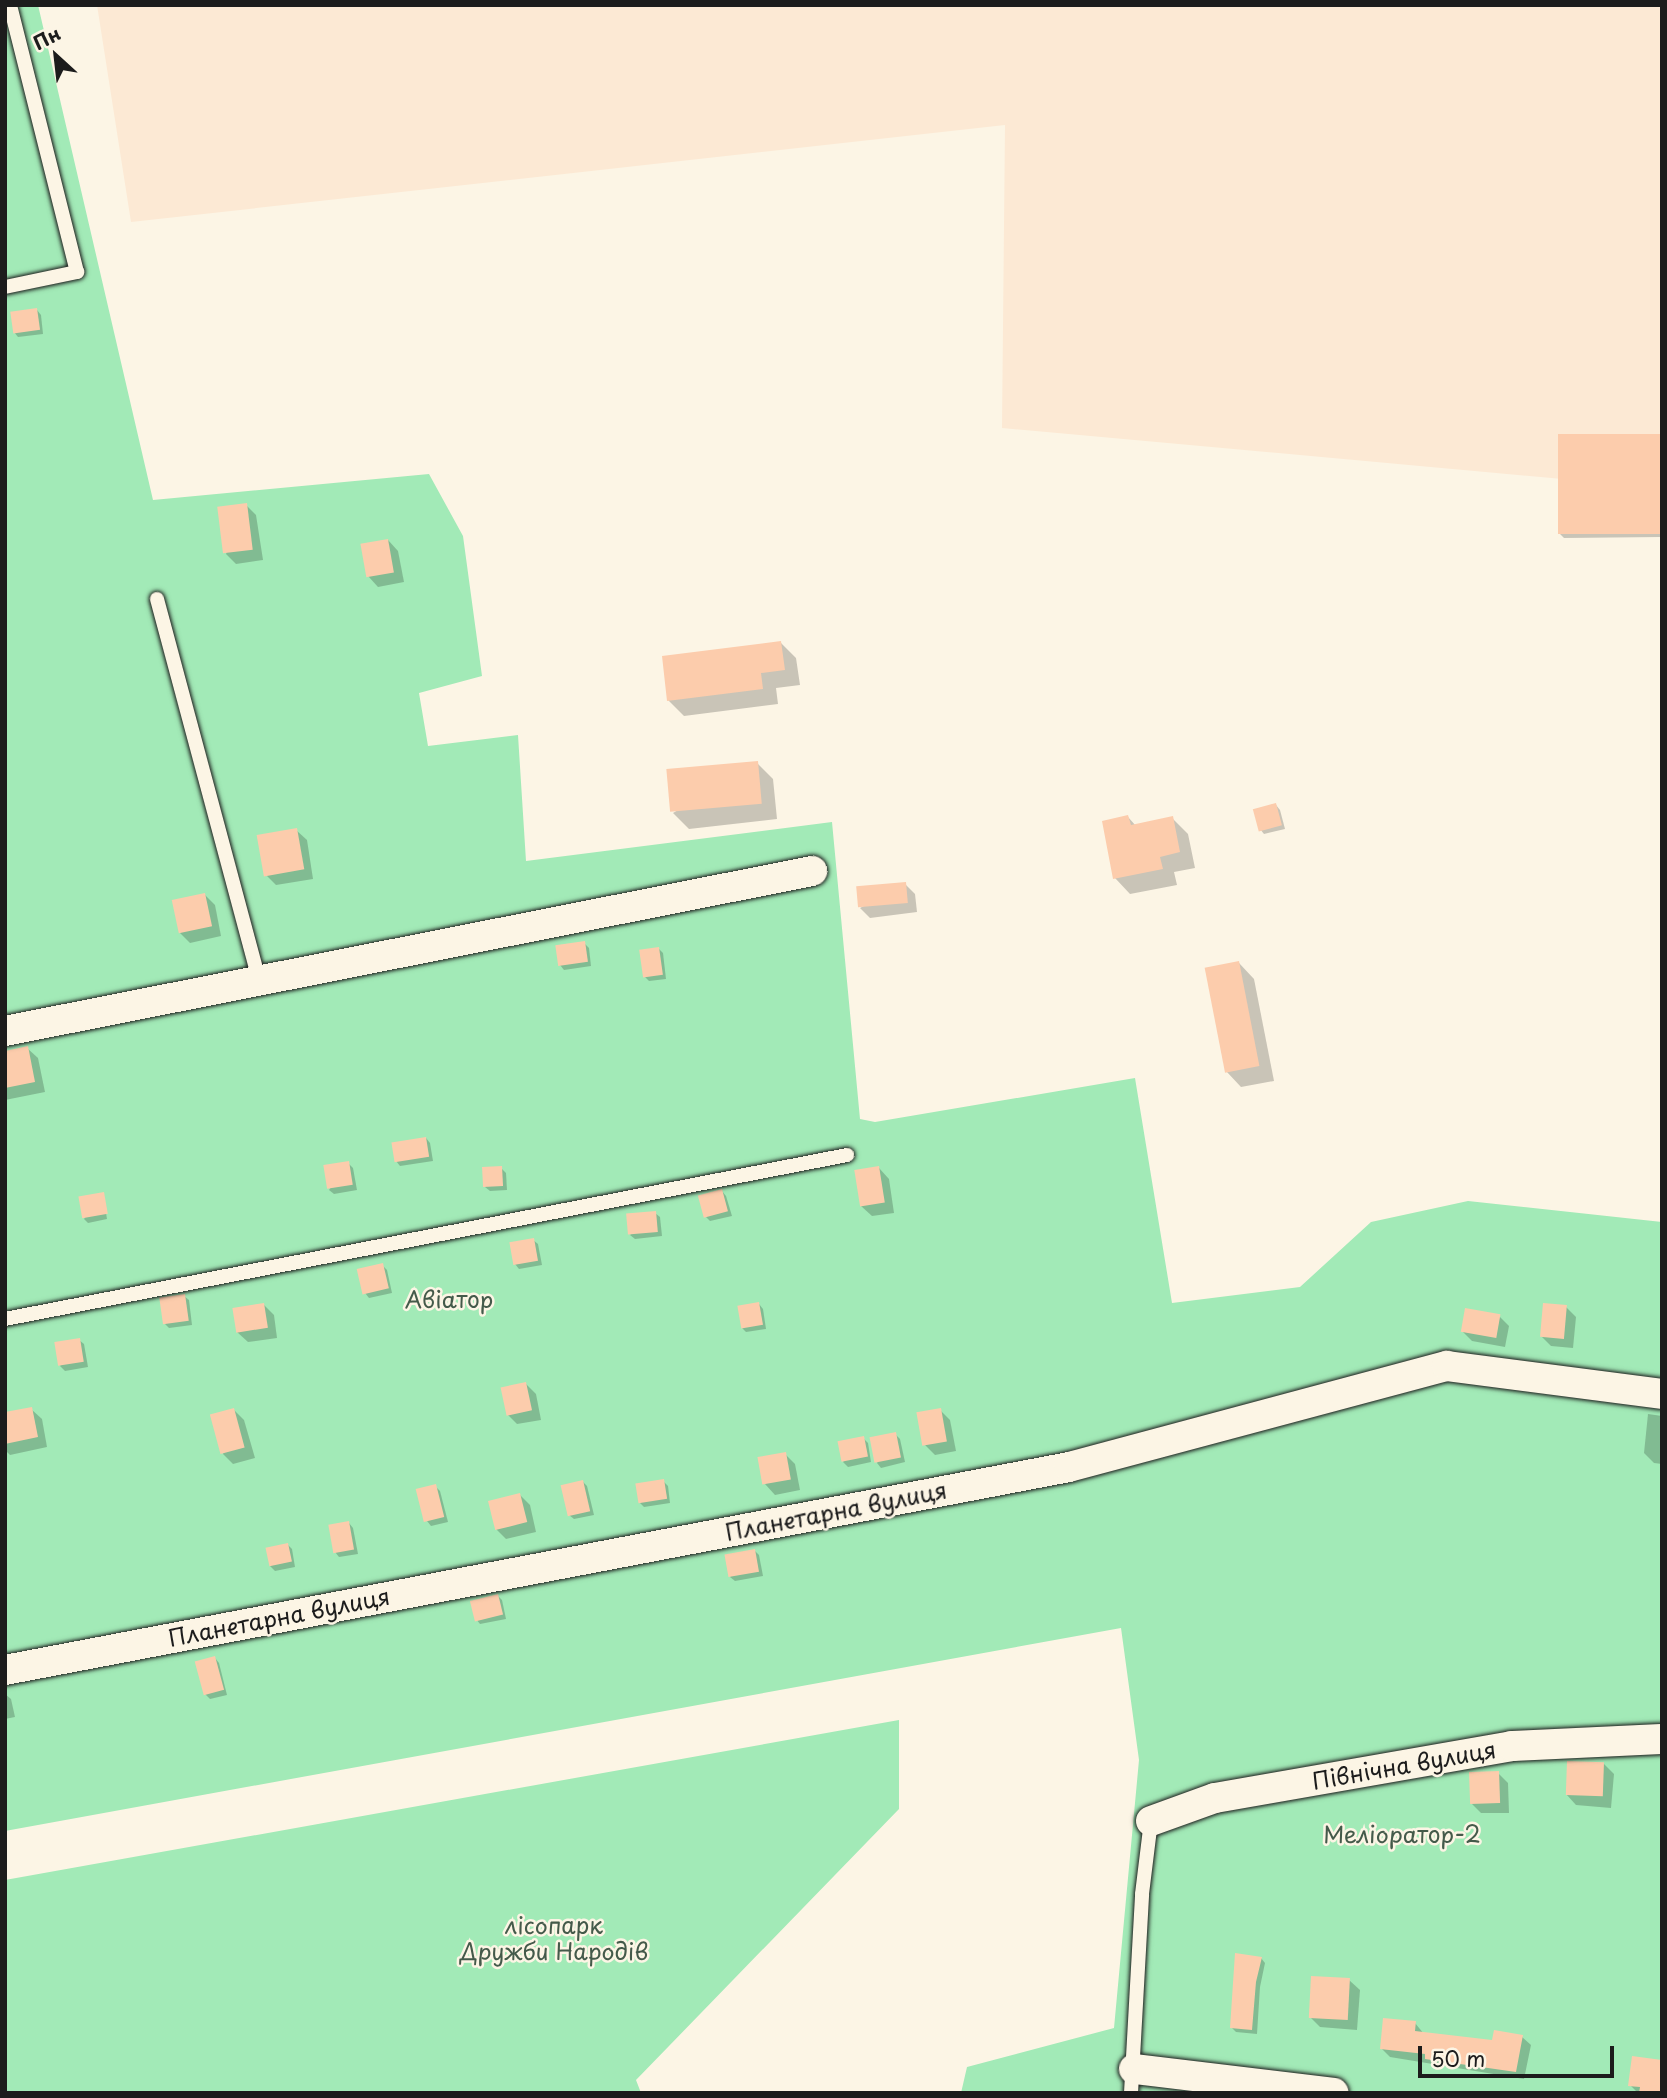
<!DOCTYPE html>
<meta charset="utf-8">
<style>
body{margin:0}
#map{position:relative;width:1667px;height:2098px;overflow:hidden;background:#fcf5e5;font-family:"Playpen Sans",sans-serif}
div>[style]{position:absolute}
.built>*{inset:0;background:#fce9d4}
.green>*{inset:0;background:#a2eab7}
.shadow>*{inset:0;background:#0003}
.building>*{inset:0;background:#fcccac;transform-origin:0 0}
.roads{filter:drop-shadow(0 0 2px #1c1c1c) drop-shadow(0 0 2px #1c1c1c)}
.service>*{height:14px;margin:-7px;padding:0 7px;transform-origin:7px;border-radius:7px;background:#fcf5e5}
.minor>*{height:30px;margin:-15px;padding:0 15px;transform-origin:15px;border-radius:15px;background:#fcf5e5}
span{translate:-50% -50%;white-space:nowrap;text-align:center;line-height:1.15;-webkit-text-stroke:5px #fcf5e5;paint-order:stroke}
.park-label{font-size:23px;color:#445a4a}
.street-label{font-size:23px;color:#1c1c1c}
.frame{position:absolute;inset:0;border:7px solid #1c1c1c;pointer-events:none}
.north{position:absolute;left:21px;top:21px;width:70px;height:70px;-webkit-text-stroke:5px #fcf5e5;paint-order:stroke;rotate:333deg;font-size:19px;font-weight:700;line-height:28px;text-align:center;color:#1c1c1c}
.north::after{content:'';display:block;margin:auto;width:24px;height:32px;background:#1c1c1c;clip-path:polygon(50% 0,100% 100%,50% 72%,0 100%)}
.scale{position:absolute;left:1418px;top:2046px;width:196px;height:32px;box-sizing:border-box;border:4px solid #1c1c1c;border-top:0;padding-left:9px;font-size:21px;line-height:24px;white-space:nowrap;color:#1c1c1c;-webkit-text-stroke:5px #fcf5e5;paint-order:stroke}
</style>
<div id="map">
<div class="built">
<div style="clip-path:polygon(97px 5px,1662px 5px,1662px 488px,1002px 428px,1005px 125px,131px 222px)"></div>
</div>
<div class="green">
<div style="clip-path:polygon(5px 5px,38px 5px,153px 500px,429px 474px,463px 536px,482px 676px,419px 693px,428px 746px,518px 735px,526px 861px,832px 822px,860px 1119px,875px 1122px,1135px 1078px,1172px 1303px,1300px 1287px,1371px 1222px,1468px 1201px,1662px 1222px,1662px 2093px,961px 2093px,967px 2067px,1114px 2028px,1139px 1760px,1121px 1628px,5px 1831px)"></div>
<div style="clip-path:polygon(899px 1720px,899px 1809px,636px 2080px,641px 2093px,5px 2093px,5px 1880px)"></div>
</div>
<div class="shadow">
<div style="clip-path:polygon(37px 310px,41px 315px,43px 334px,18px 337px,14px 332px)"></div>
<div style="clip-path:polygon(1662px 436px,1662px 537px,1564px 538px,1559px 533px)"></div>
<div style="clip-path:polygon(246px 505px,256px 515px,263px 560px,236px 564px,226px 554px)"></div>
<div style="clip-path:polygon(388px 540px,398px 551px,404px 582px,378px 587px,368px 576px)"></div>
<div style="clip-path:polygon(781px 643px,796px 658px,800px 685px,776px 688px,778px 704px,684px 716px,668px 700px)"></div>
<div style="clip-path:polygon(757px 763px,773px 779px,777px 819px,689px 829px,673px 813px)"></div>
<div style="clip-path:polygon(1276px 805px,1280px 810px,1285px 829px,1264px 834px,1260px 829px)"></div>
<div style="clip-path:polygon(1128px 817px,1136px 826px,1172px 818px,1188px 834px,1195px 868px,1174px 872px,1177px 885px,1130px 894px,1115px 878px)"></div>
<div style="clip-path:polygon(296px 830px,307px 840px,313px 879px,276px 885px,266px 875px)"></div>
<div style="clip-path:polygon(905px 884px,915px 894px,917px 912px,870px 918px,860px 908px)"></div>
<div style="clip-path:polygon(205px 895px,215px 905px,221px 936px,190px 943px,180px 933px)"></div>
<div style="clip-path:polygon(584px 943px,589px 948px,591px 966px,564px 970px,560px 965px)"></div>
<div style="clip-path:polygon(659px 949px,663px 953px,666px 979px,649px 981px,644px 976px)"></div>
<div style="clip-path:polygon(1239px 963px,1254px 979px,1274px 1081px,1241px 1087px,1226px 1071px)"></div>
<div style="clip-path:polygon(27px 1048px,38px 1058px,45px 1092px,5px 1100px,5px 1052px)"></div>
<div style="clip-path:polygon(426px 1138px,430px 1143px,433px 1161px,400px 1166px,396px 1161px)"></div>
<div style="clip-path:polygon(348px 1163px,353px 1168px,357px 1190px,334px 1194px,329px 1190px)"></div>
<div style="clip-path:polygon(501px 1168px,506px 1173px,507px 1190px,490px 1191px,485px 1187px)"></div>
<div style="clip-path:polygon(879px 1168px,889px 1179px,894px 1213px,872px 1216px,861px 1206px)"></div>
<div style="clip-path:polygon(722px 1191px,726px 1196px,732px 1216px,710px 1221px,706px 1217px)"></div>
<div style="clip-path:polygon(103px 1194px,107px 1219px,88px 1223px,84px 1219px)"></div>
<div style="clip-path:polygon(655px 1213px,660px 1217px,662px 1236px,635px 1239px,630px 1235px)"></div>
<div style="clip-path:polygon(533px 1240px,538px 1244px,542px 1265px,519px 1269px,515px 1264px)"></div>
<div style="clip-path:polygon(382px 1265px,387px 1270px,392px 1293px,369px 1298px,365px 1293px)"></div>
<div style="clip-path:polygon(184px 1296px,189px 1300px,192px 1325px,169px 1328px,165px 1324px)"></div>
<div style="clip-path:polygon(759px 1304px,763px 1309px,766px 1329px,746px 1332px,742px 1328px)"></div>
<div style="clip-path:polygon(264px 1305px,274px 1315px,277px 1338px,248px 1342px,237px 1332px)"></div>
<div style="clip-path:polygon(1566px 1307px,1576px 1317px,1573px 1348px,1551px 1346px,1541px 1336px)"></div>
<div style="clip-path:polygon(1499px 1316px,1509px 1326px,1505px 1347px,1472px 1341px,1462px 1331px)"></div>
<div style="clip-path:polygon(79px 1340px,84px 1344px,88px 1367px,65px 1371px,60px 1366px)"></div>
<div style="clip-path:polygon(526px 1384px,536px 1394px,541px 1420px,517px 1424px,507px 1414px)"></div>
<div style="clip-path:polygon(31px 1409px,42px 1419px,47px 1447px,10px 1455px,5px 1450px,5px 1414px)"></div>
<div style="clip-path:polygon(234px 1410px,244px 1420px,255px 1458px,233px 1464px,223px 1454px)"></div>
<div style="clip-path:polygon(940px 1410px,950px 1420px,956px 1451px,935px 1455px,925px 1445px)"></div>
<div style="clip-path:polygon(1648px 1414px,1662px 1416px,1662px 1464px,1654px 1463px,1644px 1453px)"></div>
<div style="clip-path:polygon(895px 1434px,900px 1439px,905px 1462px,881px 1468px,877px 1463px)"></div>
<div style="clip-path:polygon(863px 1438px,868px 1443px,871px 1462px,848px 1467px,843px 1462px)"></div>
<div style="clip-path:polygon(785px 1454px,795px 1464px,800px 1490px,775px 1495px,765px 1484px)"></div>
<div style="clip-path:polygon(663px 1481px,668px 1486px,670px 1503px,644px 1507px,640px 1503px)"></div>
<div style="clip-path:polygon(583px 1482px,587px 1486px,594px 1515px,574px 1519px,569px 1515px)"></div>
<div style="clip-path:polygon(435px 1486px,440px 1491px,448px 1522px,431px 1526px,427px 1521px)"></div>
<div style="clip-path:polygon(520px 1495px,530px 1505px,536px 1532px,506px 1539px,495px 1528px)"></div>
<div style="clip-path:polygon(349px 1523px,353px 1528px,358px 1554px,339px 1557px,335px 1552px)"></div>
<div style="clip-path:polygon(287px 1544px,292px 1549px,295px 1567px,275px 1571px,270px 1566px)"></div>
<div style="clip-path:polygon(754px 1550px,759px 1555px,763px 1576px,735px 1581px,730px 1577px)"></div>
<div style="clip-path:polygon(498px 1596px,502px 1600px,506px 1619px,480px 1624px,476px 1619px)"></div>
<div style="clip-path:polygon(215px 1658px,219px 1663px,227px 1695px,210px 1699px,205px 1694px)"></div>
<div style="clip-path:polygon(5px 1694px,11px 1699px,15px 1717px,5px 1719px)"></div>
<div style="clip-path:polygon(1603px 1763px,1614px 1774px,1611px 1808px,1576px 1805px,1566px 1794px)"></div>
<div style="clip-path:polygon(1498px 1773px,1508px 1783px,1509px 1813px,1481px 1813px,1471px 1803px)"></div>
<div style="clip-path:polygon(1261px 1958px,1265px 1963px,1260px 1987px,1257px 2034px,1236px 2032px,1232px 2028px)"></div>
<div style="clip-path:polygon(1349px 1980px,1360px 1990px,1357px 2030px,1320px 2027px,1310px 2017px)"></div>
<div style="clip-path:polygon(1415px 2023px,1424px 2034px,1493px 2042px,1522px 2037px,1531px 2045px,1524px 2079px,1390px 2057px,1382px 2049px)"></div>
<div style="clip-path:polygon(1662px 2061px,1662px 2093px,1638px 2093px,1630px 2085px)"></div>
</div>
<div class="building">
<div style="left:37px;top:308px;width:22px;height:27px;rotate:82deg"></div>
<div style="left:1558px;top:434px;width:104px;height:100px"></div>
<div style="left:247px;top:503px;width:47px;height:30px;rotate:83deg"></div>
<div style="left:388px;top:539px;width:34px;height:28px;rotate:80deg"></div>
<div style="clip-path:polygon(781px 641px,785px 670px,761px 673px,763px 689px,667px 701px,662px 656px)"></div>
<div style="left:758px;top:761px;width:43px;height:92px;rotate:85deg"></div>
<div style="left:1276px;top:803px;width:23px;height:24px;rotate:75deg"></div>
<div style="clip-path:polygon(1128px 815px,1131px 825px,1173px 816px,1180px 852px,1160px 857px,1163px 869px,1113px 879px,1102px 821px)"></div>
<div style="left:297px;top:828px;width:42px;height:41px;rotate:80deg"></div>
<div style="left:906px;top:882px;width:21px;height:50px;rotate:85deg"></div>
<div style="left:205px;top:893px;width:34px;height:34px;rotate:78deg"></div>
<div style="left:585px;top:941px;width:21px;height:30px;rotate:82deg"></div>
<div style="left:659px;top:947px;width:28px;height:20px;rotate:82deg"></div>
<div style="left:1239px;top:961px;width:107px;height:35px;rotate:79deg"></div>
<div style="clip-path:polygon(28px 1046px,35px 1082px,5px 1088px,5px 1051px)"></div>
<div style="left:426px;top:1137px;width:20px;height:35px;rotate:81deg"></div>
<div style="left:349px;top:1161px;width:24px;height:26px;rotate:81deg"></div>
<div style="left:502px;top:1166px;width:20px;height:20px;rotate:87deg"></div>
<div style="left:879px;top:1166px;width:37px;height:25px;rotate:81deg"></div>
<div style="left:722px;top:1189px;width:23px;height:25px;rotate:75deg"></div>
<div style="left:104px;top:1192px;width:22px;height:26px;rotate:80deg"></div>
<div style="left:656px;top:1211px;width:21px;height:30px;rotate:85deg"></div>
<div style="left:534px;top:1238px;width:23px;height:25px;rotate:80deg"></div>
<div style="left:383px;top:1263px;width:26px;height:27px;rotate:77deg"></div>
<div style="left:185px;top:1294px;width:27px;height:26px;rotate:82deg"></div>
<div style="left:759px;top:1302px;width:23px;height:22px;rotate:80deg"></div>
<div style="left:264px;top:1303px;width:25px;height:32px;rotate:81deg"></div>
<div style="left:1543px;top:1303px;width:24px;height:34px;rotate:5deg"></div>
<div style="left:1465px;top:1308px;width:36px;height:24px;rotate:10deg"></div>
<div style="left:80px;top:1338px;width:24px;height:26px;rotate:81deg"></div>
<div style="left:526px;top:1382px;width:29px;height:26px;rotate:78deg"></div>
<div style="clip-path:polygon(32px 1407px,38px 1437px,5px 1444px,5px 1412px)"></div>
<div style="left:234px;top:1408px;width:41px;height:25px;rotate:75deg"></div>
<div style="left:941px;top:1408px;width:34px;height:25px;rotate:80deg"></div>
<div style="left:896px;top:1432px;width:26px;height:27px;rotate:79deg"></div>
<div style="left:864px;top:1436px;width:21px;height:27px;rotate:79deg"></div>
<div style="left:786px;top:1452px;width:28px;height:29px;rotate:80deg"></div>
<div style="left:664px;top:1479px;width:20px;height:29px;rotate:81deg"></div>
<div style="left:583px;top:1480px;width:32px;height:23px;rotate:77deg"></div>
<div style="left:436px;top:1484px;width:34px;height:21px;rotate:76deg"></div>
<div style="left:520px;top:1493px;width:30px;height:33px;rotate:76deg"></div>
<div style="left:349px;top:1521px;width:29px;height:21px;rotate:80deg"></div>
<div style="left:288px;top:1543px;width:19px;height:23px;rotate:78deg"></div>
<div style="left:755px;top:1549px;width:23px;height:31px;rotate:80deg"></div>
<div style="left:498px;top:1594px;width:21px;height:29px;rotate:76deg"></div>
<div style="left:215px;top:1656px;width:35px;height:21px;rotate:75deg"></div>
<div style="left:1567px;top:1761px;width:37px;height:34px;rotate:2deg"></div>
<div style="left:1499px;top:1771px;width:32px;height:30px;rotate:88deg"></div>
<div style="clip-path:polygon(1235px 1953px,1262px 1957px,1256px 1982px,1252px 2030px,1230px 2028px)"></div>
<div style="left:1311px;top:1976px;width:39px;height:42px;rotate:3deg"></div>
<div style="clip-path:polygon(1383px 2018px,1416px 2021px,1415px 2031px,1492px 2040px,1494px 2030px,1523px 2035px,1516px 2072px,1425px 2059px,1425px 2054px,1380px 2049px)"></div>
<div style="clip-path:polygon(1632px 2056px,1662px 2060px,1662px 2093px,1639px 2093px,1640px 2087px,1628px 2086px)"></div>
</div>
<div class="roads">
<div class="service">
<div style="left:5px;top:287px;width:74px;rotate:-11.8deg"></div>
<div style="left:77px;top:272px;width:275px;rotate:-104.1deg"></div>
<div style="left:157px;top:599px;width:395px;rotate:75deg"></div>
<div style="left:5px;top:1319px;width:858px;rotate:-11.02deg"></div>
<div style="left:1131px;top:2093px;width:199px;rotate:-86.8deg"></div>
<div style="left:1142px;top:1894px;width:74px;rotate:-83deg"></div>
</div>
<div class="minor">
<div style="left:5px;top:1031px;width:823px;rotate:-11.21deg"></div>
<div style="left:5px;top:1670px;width:1083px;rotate:-10.8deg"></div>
<div style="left:1069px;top:1467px;width:391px;rotate:-15deg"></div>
<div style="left:1447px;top:1366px;width:217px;rotate:7.4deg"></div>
<div style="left:1151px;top:1821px;width:68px;rotate:-19.8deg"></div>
<div style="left:1215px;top:1798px;width:302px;rotate:-9.9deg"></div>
<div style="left:1512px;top:1746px;width:150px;rotate:-2.7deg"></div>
<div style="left:1134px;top:2069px;width:201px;rotate:6.8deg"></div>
</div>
</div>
<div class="park-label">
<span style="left:449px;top:1299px">Авіатор</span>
<span style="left:1402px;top:1834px">Меліоратор-2</span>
<span style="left:554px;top:1938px">лісопарк<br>Дружби Народів</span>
</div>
<div class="street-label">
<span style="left:836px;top:1511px;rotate:-11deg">Планетарна вулиця</span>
<span style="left:279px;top:1617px;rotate:-11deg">Планетарна вулиця</span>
<span style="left:1404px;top:1765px;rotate:-10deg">Північна вулиця</span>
</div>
<div class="frame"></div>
<div class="north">Пн</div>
<div class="scale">50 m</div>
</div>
